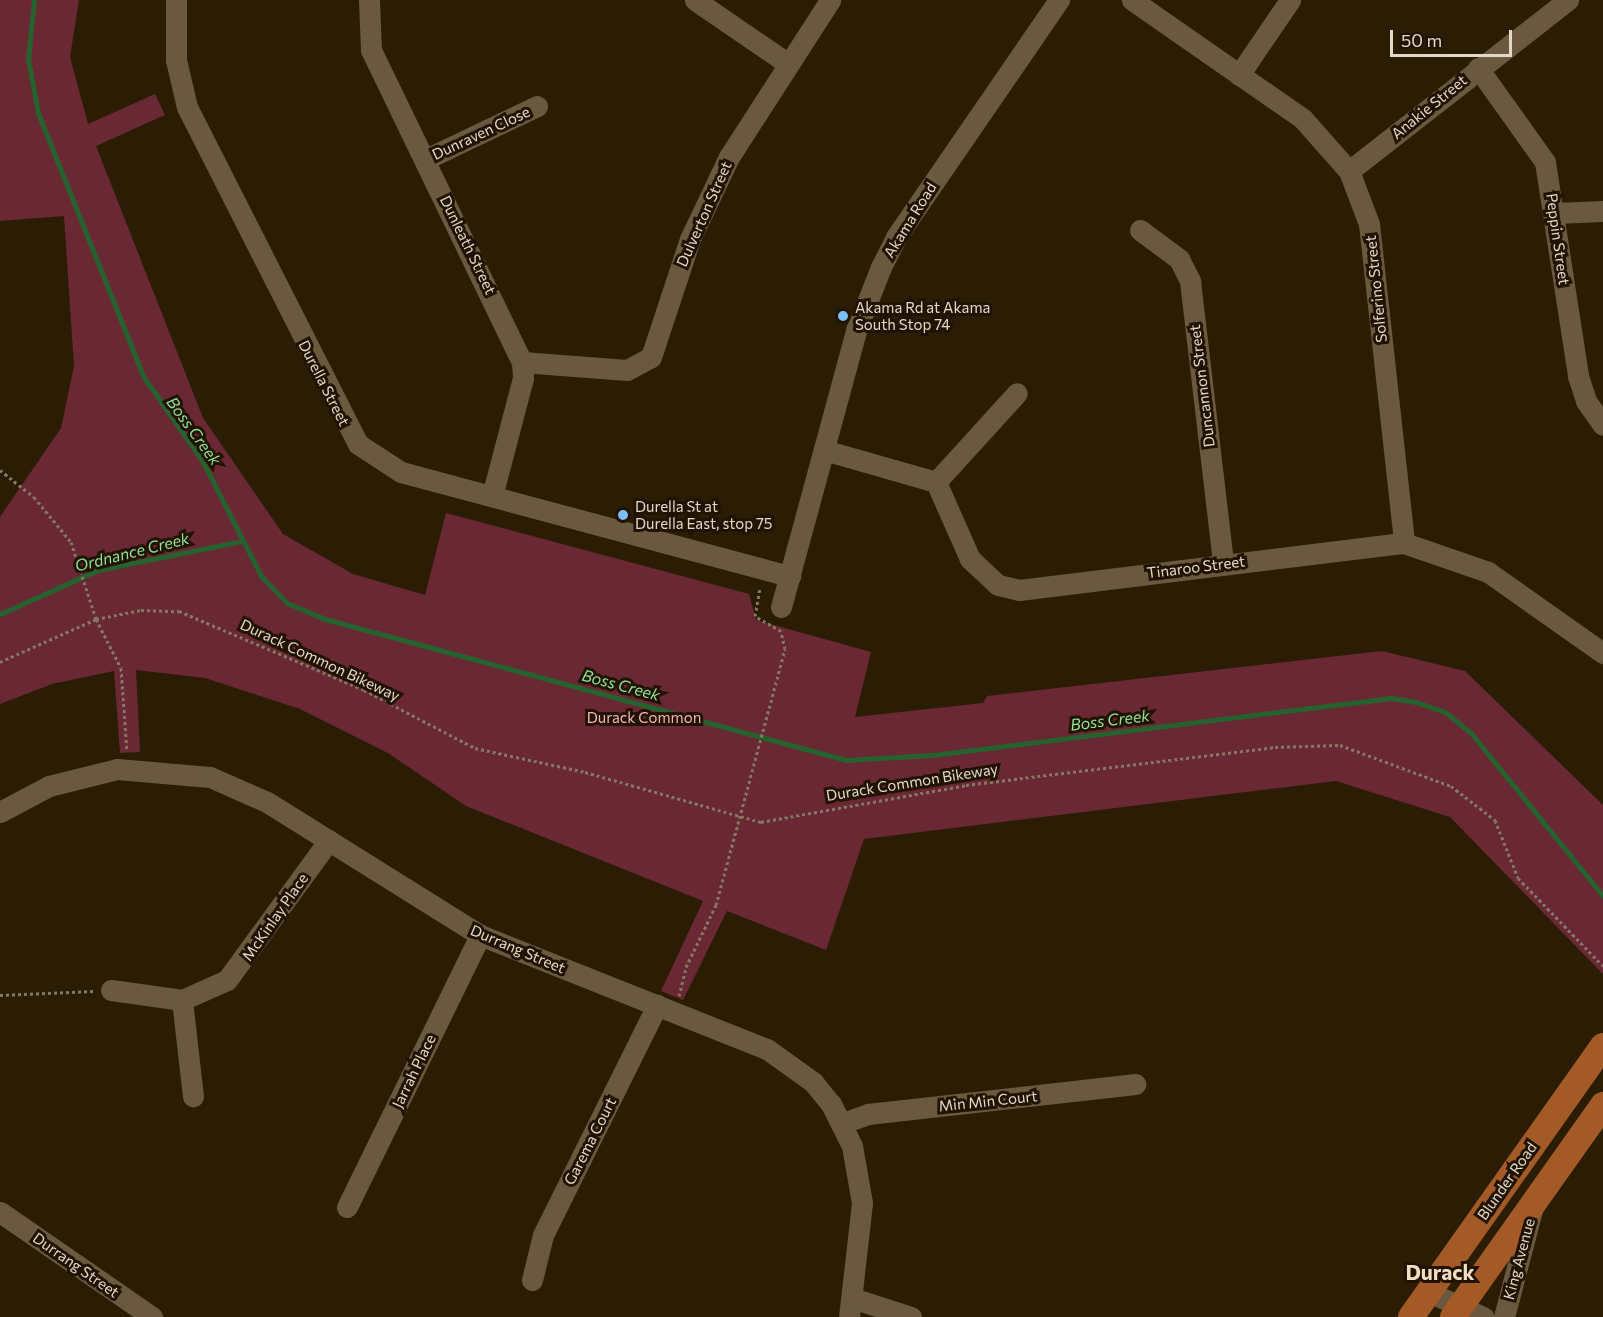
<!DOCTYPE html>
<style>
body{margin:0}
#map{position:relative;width:1603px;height:1317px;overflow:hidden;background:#2b1d04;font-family:Commissioner,sans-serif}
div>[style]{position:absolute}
.green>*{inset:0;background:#692833}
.stream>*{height:5px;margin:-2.5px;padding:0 2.5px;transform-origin:2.5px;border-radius:2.5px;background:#26622e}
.path>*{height:3px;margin-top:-1.5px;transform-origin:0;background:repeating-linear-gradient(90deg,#837864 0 3px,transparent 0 6px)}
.minor>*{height:21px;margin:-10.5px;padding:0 10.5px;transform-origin:10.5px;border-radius:10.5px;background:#6a593f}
.major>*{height:26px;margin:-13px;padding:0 13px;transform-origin:13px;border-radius:13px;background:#a45a27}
.dots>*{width:16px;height:16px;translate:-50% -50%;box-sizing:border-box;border:3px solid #211300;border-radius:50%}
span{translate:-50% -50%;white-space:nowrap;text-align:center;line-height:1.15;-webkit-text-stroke:6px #211300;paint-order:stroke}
.street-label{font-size:15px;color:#e1d8c9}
.poi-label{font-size:15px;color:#e1d8c9}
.left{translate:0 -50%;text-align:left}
.park-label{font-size:15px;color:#f7b3b9}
.water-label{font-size:16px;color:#8fe296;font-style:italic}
.district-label{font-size:21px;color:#f2dfc1;font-weight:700}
.scale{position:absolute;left:1390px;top:30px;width:122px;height:27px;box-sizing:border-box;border:3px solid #e1d8c9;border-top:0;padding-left:8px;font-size:18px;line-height:21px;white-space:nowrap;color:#e1d8c9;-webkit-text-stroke:4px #211300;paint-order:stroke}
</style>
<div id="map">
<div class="green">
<div style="clip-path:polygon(0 0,79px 0,70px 57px,88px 124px,155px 94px,165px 115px,96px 146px,203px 418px,283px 534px,353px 574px,425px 595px,446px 513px,749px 594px,756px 620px,871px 652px,855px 717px,983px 703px,987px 696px,1382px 651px,1465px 671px,1603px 805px,1603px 974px,1450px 817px,1336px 781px,864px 839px,826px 950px,727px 911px,683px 1000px,661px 991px,703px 901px,466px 806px,388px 753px,300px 709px,205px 678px,136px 670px,140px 752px,120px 753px,114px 671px,52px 684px,0 704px,0 517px,61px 428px,74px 366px,64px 216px,0 221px)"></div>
</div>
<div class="stream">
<div style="left:34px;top:0;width:59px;rotate:95.8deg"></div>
<div style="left:28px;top:59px;width:55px;rotate:79.5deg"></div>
<div style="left:38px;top:113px;width:283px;rotate:68.2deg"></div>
<div style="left:143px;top:376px;width:105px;rotate:55.1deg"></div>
<div style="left:203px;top:462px;width:128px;rotate:63deg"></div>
<div style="left:261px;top:576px;width:37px;rotate:46deg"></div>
<div style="left:287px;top:603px;width:41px;rotate:22.8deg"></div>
<div style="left:325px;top:619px;width:540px;rotate:15.14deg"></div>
<div style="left:846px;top:760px;width:87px;rotate:-3.3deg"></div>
<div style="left:933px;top:755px;width:462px;rotate:-7.1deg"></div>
<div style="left:1391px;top:698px;width:25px;rotate:9deg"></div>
<div style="left:1416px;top:702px;width:31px;rotate:19deg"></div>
<div style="left:1445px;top:712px;width:33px;rotate:39deg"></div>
<div style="left:1471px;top:733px;width:210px;rotate:51deg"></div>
<div style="left:0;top:614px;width:107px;rotate:-24.2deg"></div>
<div style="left:98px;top:570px;width:147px;rotate:-11.4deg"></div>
</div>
<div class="path">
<div style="left:0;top:470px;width:43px;rotate:38.5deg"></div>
<div style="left:34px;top:497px;width:58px;rotate:50.6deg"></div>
<div style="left:71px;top:542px;width:81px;rotate:72deg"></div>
<div style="left:96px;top:619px;width:55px;rotate:63deg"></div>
<div style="left:121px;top:668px;width:83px;rotate:85.9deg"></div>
<div style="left:0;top:662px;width:105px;rotate:-24.1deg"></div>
<div style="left:96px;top:619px;width:46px;rotate:-11.3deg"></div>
<div style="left:141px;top:610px;width:38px;rotate:2deg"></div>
<div style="left:179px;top:611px;width:201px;rotate:23.1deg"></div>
<div style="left:364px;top:690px;width:125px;rotate:27.6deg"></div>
<div style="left:475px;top:748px;width:113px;rotate:12.3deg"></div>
<div style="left:585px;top:772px;width:183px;rotate:15.9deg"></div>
<div style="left:761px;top:822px;width:208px;rotate:-10.2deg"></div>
<div style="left:966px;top:785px;width:311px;rotate:-7deg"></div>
<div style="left:1275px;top:747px;width:65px;rotate:-1.8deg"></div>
<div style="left:1340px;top:745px;width:118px;rotate:20.3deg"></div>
<div style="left:1451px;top:786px;width:56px;rotate:37.7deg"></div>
<div style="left:1495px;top:820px;width:62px;rotate:68.4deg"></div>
<div style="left:1518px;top:878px;width:122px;rotate:46deg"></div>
<div style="left:0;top:995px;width:94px;rotate:-2.4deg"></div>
<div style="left:679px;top:996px;width:30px;rotate:-76deg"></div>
<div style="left:686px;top:967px;width:69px;rotate:-64.2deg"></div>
<div style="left:716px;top:905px;width:265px;rotate:-74.9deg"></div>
<div style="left:785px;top:649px;width:18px;rotate:-103deg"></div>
<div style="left:781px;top:631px;width:30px;rotate:-150deg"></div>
<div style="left:755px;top:616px;width:28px;rotate:-80deg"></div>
</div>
<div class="minor">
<div style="left:176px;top:0;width:60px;rotate:90deg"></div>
<div style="left:176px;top:60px;width:48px;rotate:76.8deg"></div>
<div style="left:187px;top:107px;width:378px;rotate:63.1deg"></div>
<div style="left:358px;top:444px;width:51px;rotate:33.1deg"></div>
<div style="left:401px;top:472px;width:403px;rotate:15deg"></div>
<div style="left:369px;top:0;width:50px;rotate:87.7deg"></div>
<div style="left:371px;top:50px;width:347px;rotate:64.2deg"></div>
<div style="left:522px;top:362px;width:16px;rotate:86deg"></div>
<div style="left:523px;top:378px;width:122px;rotate:104.7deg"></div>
<div style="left:695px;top:0;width:112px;rotate:34.4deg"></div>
<div style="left:1132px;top:0;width:208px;rotate:34.8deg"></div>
<div style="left:1303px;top:119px;width:69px;rotate:48.5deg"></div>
<div style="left:1349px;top:171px;width:57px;rotate:69.3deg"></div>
<div style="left:1369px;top:224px;width:321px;rotate:83.7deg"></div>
<div style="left:1478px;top:68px;width:115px;rotate:54.5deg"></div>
<div style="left:1545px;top:162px;width:217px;rotate:81.2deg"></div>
<div style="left:1578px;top:376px;width:26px;rotate:72deg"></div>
<div style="left:1586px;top:401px;width:29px;rotate:55deg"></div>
<div style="left:1239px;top:75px;width:91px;rotate:-55.8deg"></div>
<div style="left:426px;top:159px;width:123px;rotate:-25.5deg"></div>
<div style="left:1349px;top:171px;width:278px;rotate:-38deg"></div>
<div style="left:1555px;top:213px;width:48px;rotate:-2.4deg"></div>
<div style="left:1140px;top:230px;width:49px;rotate:36.6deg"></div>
<div style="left:1179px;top:259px;width:25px;rotate:63deg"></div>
<div style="left:1190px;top:281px;width:285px;rotate:83.3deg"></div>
<div style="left:522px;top:362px;width:105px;rotate:4.4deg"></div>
<div style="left:627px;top:370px;width:27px;rotate:-28deg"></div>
<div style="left:651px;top:357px;width:124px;rotate:-71.7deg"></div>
<div style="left:690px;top:239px;width:91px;rotate:-64.6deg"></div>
<div style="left:729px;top:157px;width:187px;rotate:-57.2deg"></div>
<div style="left:824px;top:450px;width:116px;rotate:15.9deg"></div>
<div style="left:936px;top:482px;width:84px;rotate:66.2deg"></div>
<div style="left:970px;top:559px;width:38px;rotate:43deg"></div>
<div style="left:998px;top:585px;width:22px;rotate:13deg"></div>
<div style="left:1019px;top:590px;width:388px;rotate:-7deg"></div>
<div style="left:1404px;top:543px;width:89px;rotate:19deg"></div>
<div style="left:1488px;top:572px;width:141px;rotate:35.2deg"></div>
<div style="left:936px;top:482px;width:120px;rotate:-47.7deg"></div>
<div style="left:781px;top:607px;width:289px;rotate:-74.8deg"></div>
<div style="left:857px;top:328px;width:66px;rotate:-68.5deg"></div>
<div style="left:881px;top:267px;width:34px;rotate:-63deg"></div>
<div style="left:896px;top:237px;width:288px;rotate:-55.5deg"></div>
<div style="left:0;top:812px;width:55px;rotate:-28deg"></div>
<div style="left:49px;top:786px;width:70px;rotate:-14deg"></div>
<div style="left:117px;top:769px;width:93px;rotate:4.9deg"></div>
<div style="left:210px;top:777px;width:62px;rotate:23.7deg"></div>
<div style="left:267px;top:802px;width:251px;rotate:32deg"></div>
<div style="left:480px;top:935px;width:309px;rotate:21.7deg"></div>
<div style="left:767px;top:1049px;width:57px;rotate:35.7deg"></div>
<div style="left:813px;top:1082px;width:28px;rotate:51deg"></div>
<div style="left:831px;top:1104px;width:47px;rotate:63.4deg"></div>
<div style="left:852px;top:1146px;width:58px;rotate:80deg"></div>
<div style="left:862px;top:1203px;width:115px;rotate:96.5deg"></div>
<div style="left:111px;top:990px;width:72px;rotate:8deg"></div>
<div style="left:182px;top:1000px;width:49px;rotate:-24deg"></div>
<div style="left:227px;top:980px;width:173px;rotate:-53.9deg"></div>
<div style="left:182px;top:1000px;width:97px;rotate:83.5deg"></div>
<div style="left:843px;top:1123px;width:27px;rotate:-20deg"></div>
<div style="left:868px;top:1114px;width:269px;rotate:-6.4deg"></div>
<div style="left:347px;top:1207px;width:303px;rotate:-63.9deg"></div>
<div style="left:0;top:1212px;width:185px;rotate:34.6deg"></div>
<div style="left:532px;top:1280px;width:46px;rotate:-76.3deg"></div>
<div style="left:543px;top:1235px;width:257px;rotate:-63.6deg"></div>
<div style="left:1429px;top:1292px;width:60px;rotate:24.8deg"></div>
<div style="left:852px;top:1298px;width:62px;rotate:17.9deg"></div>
<div style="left:1504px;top:1317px;width:111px;rotate:-75.3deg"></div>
</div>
<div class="major">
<div style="left:1411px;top:1317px;width:332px;rotate:-54.7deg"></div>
<div style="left:1453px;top:1317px;width:260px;rotate:-54.7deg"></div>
</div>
<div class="dots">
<div style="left:843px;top:316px;background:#7cbef9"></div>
<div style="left:623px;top:515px;background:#7cbef9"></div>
</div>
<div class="street-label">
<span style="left:1429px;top:107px;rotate:-39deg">Anakie Street</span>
<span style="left:481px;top:133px;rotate:-25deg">Dunraven Close</span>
<span style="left:704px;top:214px;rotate:-66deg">Dulverton Street</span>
<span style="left:910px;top:220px;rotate:-58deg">Akama Road</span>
<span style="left:1558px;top:239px;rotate:82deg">Peppin Street</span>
<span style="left:468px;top:245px;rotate:64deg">Dunleath Street</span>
<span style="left:1376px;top:289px;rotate:-96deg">Solferino Street</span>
<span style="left:324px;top:383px;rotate:63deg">Durella Street</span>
<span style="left:1202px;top:386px;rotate:-97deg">Duncannon Street</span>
<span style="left:1196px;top:567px;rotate:-7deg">Tinaroo Street</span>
<span style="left:320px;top:660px;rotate:25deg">Durack Common Bikeway</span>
<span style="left:912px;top:782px;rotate:-9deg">Durack Common Bikeway</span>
<span style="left:275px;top:917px;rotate:-55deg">McKinlay Place</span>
<span style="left:518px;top:949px;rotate:23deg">Durrang Street</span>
<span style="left:414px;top:1071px;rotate:-64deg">Jarrah Place</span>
<span style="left:988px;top:1101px;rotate:-6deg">Min Min Court</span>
<span style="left:590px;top:1141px;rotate:-63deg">Garema Court</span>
<span style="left:1507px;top:1181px;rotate:-55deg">Blunder Road</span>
<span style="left:1519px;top:1259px;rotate:-75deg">King Avenue</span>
<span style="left:76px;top:1265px;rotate:35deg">Durrang Street</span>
</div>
<div class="poi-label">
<span class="left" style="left:855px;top:316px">Akama Rd at Akama<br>South Stop 74</span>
<span class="left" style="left:635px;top:515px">Durella St at<br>Durella East, stop 75</span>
</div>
<div class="park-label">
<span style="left:644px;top:718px">Durack Common</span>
</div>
<div class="water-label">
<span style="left:194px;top:431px;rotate:54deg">Boss Creek</span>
<span style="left:132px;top:552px;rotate:-14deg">Ordnance Creek</span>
<span style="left:621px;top:685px;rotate:15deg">Boss Creek</span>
<span style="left:1110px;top:720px;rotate:-7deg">Boss Creek</span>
</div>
<div class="district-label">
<span style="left:1440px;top:1272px">Durack</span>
</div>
<div class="scale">50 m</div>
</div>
